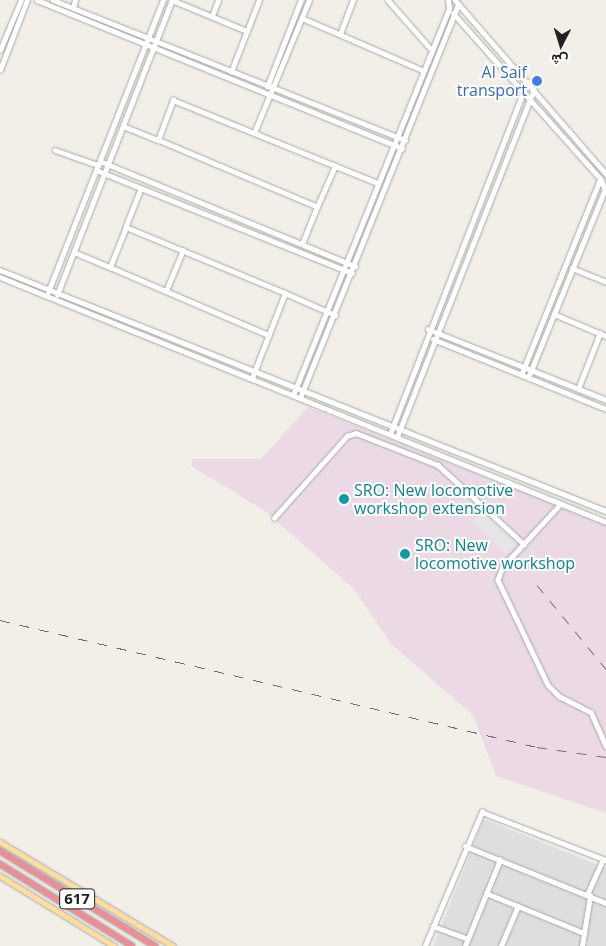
<!DOCTYPE html>
<meta charset="utf-8">
<style>
body{margin:0}
#map{position:relative;width:606px;height:946px;overflow:hidden;background:#f1efe8;font-family:"Open Sans",Vazirmatn,sans-serif}
div>[style]{position:absolute}
.residential>*{inset:0;background:#dfdede}
.industrial>*{inset:0;background:#ebdae6}
.parking>*{inset:0;background:#e5e5e5;transform-origin:0 0}
.roads{filter:drop-shadow(0 0 1px #a8a8a8) drop-shadow(0 0 1px #a8a8a8)}
.minor>*{height:4.5px;margin:-2.25px;padding:0 2.25px;transform-origin:2.25px;border-radius:2.25px;background:#fff}
.major>*{height:5px;margin:-2.5px;padding:0 2.5px;transform-origin:2.5px;border-radius:2.5px;background:#fddea1}
.highway>*{height:6px;margin:-3px;padding:0 3px;transform-origin:3px;border-radius:3px;background:#e98f98}
.rail>*{height:1px;margin-top:-0.5px;transform-origin:0;background:repeating-linear-gradient(90deg,#6f6f6f 0 10px,transparent 0 20px)}
.dots>*{width:14px;height:14px;translate:-50% -50%;box-sizing:border-box;border:2px solid #fff;border-radius:50%}
span{translate:-50% -50%;white-space:nowrap;text-align:center;line-height:1.15;-webkit-text-stroke:4px #fff;paint-order:stroke}
.shield-label span{padding:1px 4px;background:#fff;border:1px solid;border-radius:4px;-webkit-text-stroke-width:0}
.shield-label{font-size:15px;color:#212121;font-weight:700}
.shop-label{font-size:16px;color:#366cbe}
.right{translate:-100% -50%;text-align:right}
.culture-label{font-size:16px;color:#0d838f}
.left{translate:0 -50%;text-align:left}
.north{position:absolute;left:536px;top:20px;width:50px;height:50px;-webkit-text-stroke:4px #fff;paint-order:stroke;rotate:185deg;font-size:14px;font-weight:700;line-height:20px;text-align:center;color:#212121}
.north::after{content:'';display:block;margin:auto;width:18px;height:22px;background:#212121;clip-path:polygon(50% 0,100% 100%,50% 72%,0 100%)}
</style>
<div id="map">
<div class="residential">
<div style="clip-path:polygon(484px 819px,606px 868px,606px 946px,433px 946px)"></div>
</div>
<div class="industrial">
<div style="clip-path:polygon(308px 407px,606px 525px,606px 813px,496px 776px,473px 715px,392px 645px,354px 589px,265px 511px,191px 466px,192px 459px,261px 459px)"></div>
</div>
<div class="parking">
<div style="left:484px;top:509px;width:47px;height:18px;rotate:43deg"></div>
</div>
<div class="roads">
<div class="minor">
<div style="left:37px;top:0;width:394px;rotate:22.1deg"></div>
<div style="left:53px;top:0;width:379px;rotate:21.7deg"></div>
<div style="left:172px;top:0;width:81px;rotate:22.5deg"></div>
<div style="left:388px;top:0;width:64px;rotate:48.8deg"></div>
<div style="left:455px;top:0;width:230px;rotate:49deg"></div>
<div style="left:73px;top:8px;width:8px;rotate:-76deg"></div>
<div style="left:453px;top:13px;width:222px;rotate:48.3deg"></div>
<div style="left:601px;top:179px;width:14px;rotate:69deg"></div>
<div style="left:212px;top:16px;width:17px;rotate:-69deg"></div>
<div style="left:302px;top:18px;width:131px;rotate:23.4deg"></div>
<div style="left:340px;top:34px;width:36px;rotate:-69deg"></div>
<div style="left:0;top:50px;width:54px;rotate:-67.2deg"></div>
<div style="left:0;top:70px;width:75px;rotate:-68.9deg"></div>
<div style="left:231px;top:72px;width:77px;rotate:-68.7deg"></div>
<div style="left:267px;top:87px;width:93px;rotate:-68.7deg"></div>
<div style="left:123px;top:126px;width:38px;rotate:22deg"></div>
<div style="left:254px;top:133px;width:144px;rotate:-67.5deg"></div>
<div style="left:55px;top:150px;width:46px;rotate:19.2deg"></div>
<div style="left:100px;top:161px;width:276px;rotate:22.4deg"></div>
<div style="left:96px;top:170px;width:276px;rotate:21.9deg"></div>
<div style="left:141px;top:189px;width:41px;rotate:111.5deg"></div>
<div style="left:126px;top:227px;width:172px;rotate:22.5deg"></div>
<div style="left:317px;top:207px;width:45px;rotate:-66.3deg"></div>
<div style="left:302px;top:244px;width:40px;rotate:-68deg"></div>
<div style="left:317px;top:207px;width:173px;rotate:-157.2deg"></div>
<div style="left:158px;top:140px;width:43px;rotate:-69.4deg"></div>
<div style="left:173px;top:100px;width:220px;rotate:22.1deg"></div>
<div style="left:74px;top:252px;width:39px;rotate:23deg"></div>
<div style="left:110px;top:267px;width:43px;rotate:-68.2deg"></div>
<div style="left:110px;top:267px;width:173px;rotate:23.2deg"></div>
<div style="left:572px;top:268px;width:37px;rotate:22deg"></div>
<div style="left:0;top:270px;width:652px;rotate:21.69deg"></div>
<div style="left:0;top:277px;width:654px;rotate:22.01deg"></div>
<div style="left:166px;top:291px;width:44px;rotate:-67.5deg"></div>
<div style="left:48px;top:292px;width:314px;rotate:-68.5deg"></div>
<div style="left:57px;top:295px;width:317px;rotate:-68.7deg"></div>
<div style="left:554px;top:314px;width:56px;rotate:22.9deg"></div>
<div style="left:428px;top:329px;width:192px;rotate:21.7deg"></div>
<div style="left:433px;top:339px;width:187px;rotate:22deg"></div>
<div style="left:521px;top:375px;width:211px;rotate:-68deg"></div>
<div style="left:252px;top:378px;width:91px;rotate:-68.8deg"></div>
<div style="left:285px;top:293px;width:55px;rotate:23.7deg"></div>
<div style="left:528px;top:378px;width:204px;rotate:-67.8deg"></div>
<div style="left:578px;top:389px;width:60px;rotate:-68.6deg"></div>
<div style="left:293px;top:395px;width:417px;rotate:-68deg"></div>
<div style="left:449px;top:8px;width:8px;rotate:-97deg"></div>
<div style="left:300px;top:398px;width:424px;rotate:-68.1deg"></div>
<div style="left:390px;top:434px;width:378px;rotate:-68.7deg"></div>
<div style="left:397px;top:437px;width:373px;rotate:-68.5deg"></div>
<div style="left:561px;top:504px;width:86px;rotate:132.6deg"></div>
<div style="left:503px;top:567px;width:14px;rotate:111deg"></div>
<div style="left:498px;top:580px;width:116px;rotate:64.5deg"></div>
<div style="left:548px;top:685px;width:16px;rotate:45deg"></div>
<div style="left:559px;top:696px;width:36px;rotate:27deg"></div>
<div style="left:591px;top:712px;width:37px;rotate:66deg"></div>
<div style="left:274px;top:518px;width:110px;rotate:-48.3deg"></div>
<div style="left:347px;top:436px;width:9px;rotate:-18deg"></div>
<div style="left:356px;top:433px;width:88px;rotate:21.3deg"></div>
<div style="left:438px;top:465px;width:117px;rotate:42.6deg"></div>
<div style="left:465px;top:846px;width:152px;rotate:22deg"></div>
<div style="left:486px;top:893px;width:106px;rotate:22.2deg"></div>
<div style="left:587px;top:895px;width:39px;rotate:-66deg"></div>
<div style="left:433px;top:926px;width:37px;rotate:20deg"></div>
<div style="left:425px;top:946px;width:146px;rotate:-67deg"></div>
<div style="left:482px;top:812px;width:133px;rotate:21.2deg"></div>
<div style="left:465px;top:946px;width:93px;rotate:-67.9deg"></div>
<div style="left:501px;top:946px;width:43px;rotate:-67deg"></div>
<div style="left:582px;top:946px;width:51px;rotate:-80.9deg"></div>
</div>
<div class="major">
<div style="left:0;top:842px;width:202px;rotate:31deg"></div>
<div style="left:0;top:876px;width:134px;rotate:31.6deg"></div>
</div>
<div class="highway">
<div style="left:0;top:851px;width:182px;rotate:31.5deg"></div>
<div style="left:0;top:864px;width:155px;rotate:31.8deg"></div>
</div>
</div>
<div class="rail">
<div style="left:537px;top:585px;width:109px;rotate:50.6deg"></div>
<div style="left:0;top:620px;width:552px;rotate:13.31deg"></div>
<div style="left:537px;top:747px;width:70px;rotate:8.2deg"></div>
</div>
<div class="dots">
<div style="left:537px;top:81px;background:#3f7fe0"></div>
<div style="left:344px;top:499px;background:#0f9aa8"></div>
<div style="left:405px;top:554px;background:#0f9aa8"></div>
</div>
<div class="shield-label">
<span style="left:77px;top:899px">617</span>
</div>
<div class="shop-label">
<span class="right" style="left:527px;top:81px">Al Saif<br>transport</span>
</div>
<div class="culture-label">
<span class="left" style="left:354px;top:499px">SRO: New locomotive<br>workshop extension</span>
<span class="left" style="left:415px;top:554px">SRO: New<br>locomotive workshop</span>
</div>
<div class="north">ش</div>
</div>
